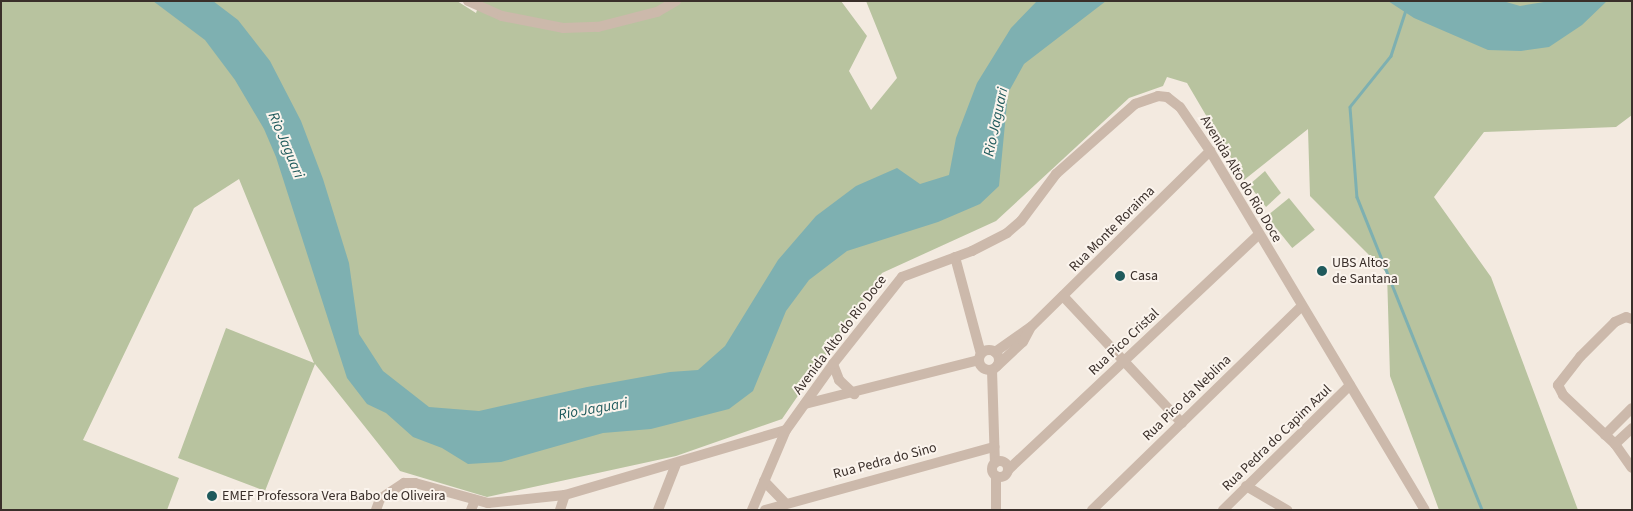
<!DOCTYPE html>
<style>
body{margin:0}
#map{position:relative;width:1633px;height:511px;overflow:hidden;background:#f3eae0;font-family:"Source Sans 3",sans-serif}
div>[style]{position:absolute}
.green>*{inset:0;background:#b8c39f;transform-origin:0 0}
.water>*{inset:0;background:#7eb0b1}
.stream>*{height:2.5px;margin:-1.25px;padding:0 1.25px;transform-origin:1.25px;border-radius:1.25px;background:#7eb0b1}
.minor>*{height:10px;margin:-5px;padding:0 5px;transform-origin:5px;border-radius:5px;background:#ccb9ab}
.minor>.ring{margin:-5px;padding:0;box-sizing:content-box;background:none;border:10px solid #ccb9ab;border-radius:50%}
.dots>*{width:14px;height:14px;translate:-50% -50%;box-sizing:border-box;border:2px solid #fbf4ed;border-radius:50%}
span{translate:-50% -50%;white-space:nowrap;text-align:center;line-height:1.15;-webkit-text-stroke:4px #fbf4ed;paint-order:stroke}
.street-label{font-size:14px;color:#3a2f2a}
.poi-label{font-size:14px;color:#3a2f2a}
.left{translate:0 -50%;text-align:left}
.water-label{font-size:15px;color:#1f5a5c;font-style:italic}
.frame{position:absolute;inset:0;border:2px solid #3a2f2a;pointer-events:none}
</style>
<div id="map">
<div class="green">
<div style="clip-path:polygon(1px 1px,457px 1px,476px 13px,480px 1px,841px 1px,867px 36px,849px 71px,871px 110px,897px 78px,866px 1px,1632px 1px,1632px 115px,1616px 127px,1484px 132px,1434px 197px,1491px 277px,1578px 510px,1439px 510px,1390px 376px,1387px 273px,1310px 196px,1308px 129px,1244px 180px,1187px 83px,1167px 77px,1163px 86px,1129px 98px,996px 221px,882px 273px,782px 419px,676px 456px,487px 497px,400px 471px,315px 364px,265px 491px,178px 458px,226px 328px,314px 363px,239px 179px,194px 208px,83px 440px,179px 478px,167px 510px,1px 510px)"></div>
<div style="clip-path:polygon(1265px 171px,1281px 193px,1266px 207px,1249px 185px)"></div>
<div style="left:1289px;top:198px;width:41px;height:29px;rotate:51deg"></div>
</div>
<div class="water">
<div style="clip-path:polygon(153px 1px,213px 1px,238px 20px,270px 61px,301px 121px,323px 179px,349px 263px,359px 334px,383px 371px,429px 407px,479px 411px,587px 387px,670px 372px,698px 370px,725px 346px,778px 260px,816px 216px,856px 186px,897px 168px,920px 184px,949px 175px,956px 138px,977px 83px,1011px 28px,1037px 1px,1106px 1px,1024px 64px,1008px 93px,999px 186px,980px 204px,938px 222px,847px 251px,809px 280px,786px 311px,753px 391px,729px 409px,651px 429px,603px 433px,501px 462px,468px 464px,442px 448px,413px 437px,386px 413px,367px 404px,347px 378px,276px 157px,264px 129px,235px 80px,205px 40px)"></div>
<div style="clip-path:polygon(1388px 1px,1503px 1px,1520px 6px,1550px 1px,1607px 1px,1582px 25px,1549px 47px,1521px 51px,1488px 50px,1414px 18px)"></div>
</div>
<div class="stream">
<div style="left:1406px;top:10px;width:48px;rotate:108.1deg"></div>
<div style="left:1391px;top:56px;width:65px;rotate:128.8deg"></div>
<div style="left:1350px;top:107px;width:90px;rotate:85.6deg"></div>
<div style="left:1357px;top:197px;width:337px;rotate:68.2deg"></div>
</div>
<div class="minor">
<div style="left:468px;top:1px;width:37px;rotate:24deg"></div>
<div style="left:502px;top:16px;width:62px;rotate:11.1deg"></div>
<div style="left:563px;top:28px;width:35px;rotate:-2deg"></div>
<div style="left:598px;top:27px;width:61px;rotate:-14.3deg"></div>
<div style="left:657px;top:12px;width:22px;rotate:-30deg"></div>
<div style="left:955px;top:257px;width:100px;rotate:75deg"></div>
<div style="left:1063px;top:296px;width:174px;rotate:46.9deg"></div>
<div style="left:1632px;top:319px;width:6px;rotate:-162deg"></div>
<div style="left:1626px;top:317px;width:12px;rotate:156deg"></div>
<div style="left:1615px;top:322px;width:49px;rotate:135deg"></div>
<div style="left:1580px;top:357px;width:36px;rotate:128deg"></div>
<div style="left:1558px;top:385px;width:11px;rotate:63deg"></div>
<div style="left:1563px;top:395px;width:71px;rotate:43.3deg"></div>
<div style="left:1615px;top:444px;width:29px;rotate:55deg"></div>
<div class="ring" style="left:979px;top:350px;width:10px;height:10px"></div>
<div style="left:995px;top:352px;width:45px;rotate:-35.1deg"></div>
<div style="left:1032px;top:326px;width:250px;rotate:-44.5deg"></div>
<div style="left:833px;top:364px;width:17px;rotate:69deg"></div>
<div style="left:839px;top:380px;width:21px;rotate:43deg"></div>
<div style="left:997px;top:366px;width:35px;rotate:-43deg"></div>
<div style="left:1023px;top:342px;width:15px;rotate:-62deg"></div>
<div style="left:992px;top:370px;width:93px;rotate:88.2deg"></div>
<div style="left:805px;top:404px;width:179px;rotate:-14.2deg"></div>
<div style="left:1605px;top:435px;width:38px;rotate:-45deg"></div>
<div style="left:1615px;top:444px;width:23px;rotate:-43deg"></div>
<div class="ring" style="left:992px;top:461px;width:6px;height:6px"></div>
<div style="left:1008px;top:470px;width:343px;rotate:-43.2deg"></div>
<div style="left:764px;top:481px;width:29px;rotate:46deg"></div>
<div style="left:1246px;top:486px;width:48px;rotate:30.3deg"></div>
<div style="left:376px;top:510px;width:12px;rotate:-70deg"></div>
<div style="left:380px;top:499px;width:29px;rotate:-34deg"></div>
<div style="left:404px;top:483px;width:11px"></div>
<div style="left:415px;top:483px;width:76px;rotate:15.3deg"></div>
<div style="left:488px;top:503px;width:77px;rotate:-5.9deg"></div>
<div style="left:565px;top:495px;width:230px;rotate:-16.4deg"></div>
<div style="left:786px;top:430px;width:81px;rotate:-54.5deg"></div>
<div style="left:833px;top:364px;width:111px;rotate:-51.6deg"></div>
<div style="left:902px;top:277px;width:75px;rotate:-20.4deg"></div>
<div style="left:972px;top:251px;width:39px;rotate:-27deg"></div>
<div style="left:1007px;top:233px;width:18px;rotate:-41deg"></div>
<div style="left:1021px;top:221px;width:59px;rotate:-53.3deg"></div>
<div style="left:1056px;top:174px;width:106px;rotate:-41.5deg"></div>
<div style="left:1135px;top:104px;width:24px;rotate:-19deg"></div>
<div style="left:1158px;top:96px;width:9px;rotate:6deg"></div>
<div style="left:1167px;top:97px;width:16px;rotate:38deg"></div>
<div style="left:1180px;top:107px;width:53px;rotate:55.7deg"></div>
<div style="left:1210px;top:151px;width:418px;rotate:59.1deg"></div>
<div style="left:471px;top:510px;width:11px;rotate:-68deg"></div>
<div style="left:560px;top:510px;width:16px;rotate:-72deg"></div>
<div style="left:658px;top:510px;width:49px;rotate:-68.6deg"></div>
<div style="left:752px;top:510px;width:87px;rotate:-67deg"></div>
<div style="left:765px;top:510px;width:238px;rotate:-15.4deg"></div>
<div style="left:996px;top:510px;width:34px;rotate:-90deg"></div>
<div style="left:1092px;top:510px;width:293px;rotate:-44.2deg"></div>
<div style="left:1223px;top:510px;width:178px;rotate:-44.5deg"></div>
</div>
<div class="dots">
<div style="left:1322px;top:271px;background:#1f5a5c"></div>
<div style="left:1120px;top:276px;background:#1f5a5c"></div>
<div style="left:212px;top:496px;background:#1f5a5c"></div>
</div>
<div class="street-label">
<span style="left:1241px;top:179px;rotate:59deg">Avenida Alto do Rio Doce</span>
<span style="left:1112px;top:229px;rotate:-45deg">Rua Monte Roraima</span>
<span style="left:840px;top:335px;rotate:-53deg">Avenida Alto do Rio Doce</span>
<span style="left:1124px;top:342px;rotate:-43deg">Rua Pico Cristal</span>
<span style="left:1187px;top:398px;rotate:-44deg">Rua Pico da Neblina</span>
<span style="left:1277px;top:438px;rotate:-44deg">Rua Pedra do Capim Azul</span>
<span style="left:885px;top:461px;rotate:-15deg">Rua Pedra do Sino</span>
</div>
<div class="poi-label">
<span class="left" style="left:1332px;top:271px">UBS Altos<br>de Santana</span>
<span class="left" style="left:1130px;top:276px">Casa</span>
<span class="left" style="left:222px;top:496px">EMEF Professora Vera Babo de Oliveira</span>
</div>
<div class="water-label">
<span style="left:996px;top:122px;rotate:-78deg">Rio Jaguari</span>
<span style="left:286px;top:145px;rotate:67deg">Rio Jaguari</span>
<span style="left:593px;top:409px;rotate:-10deg">Rio Jaguari</span>
</div>
<div class="frame"></div>
</div>
